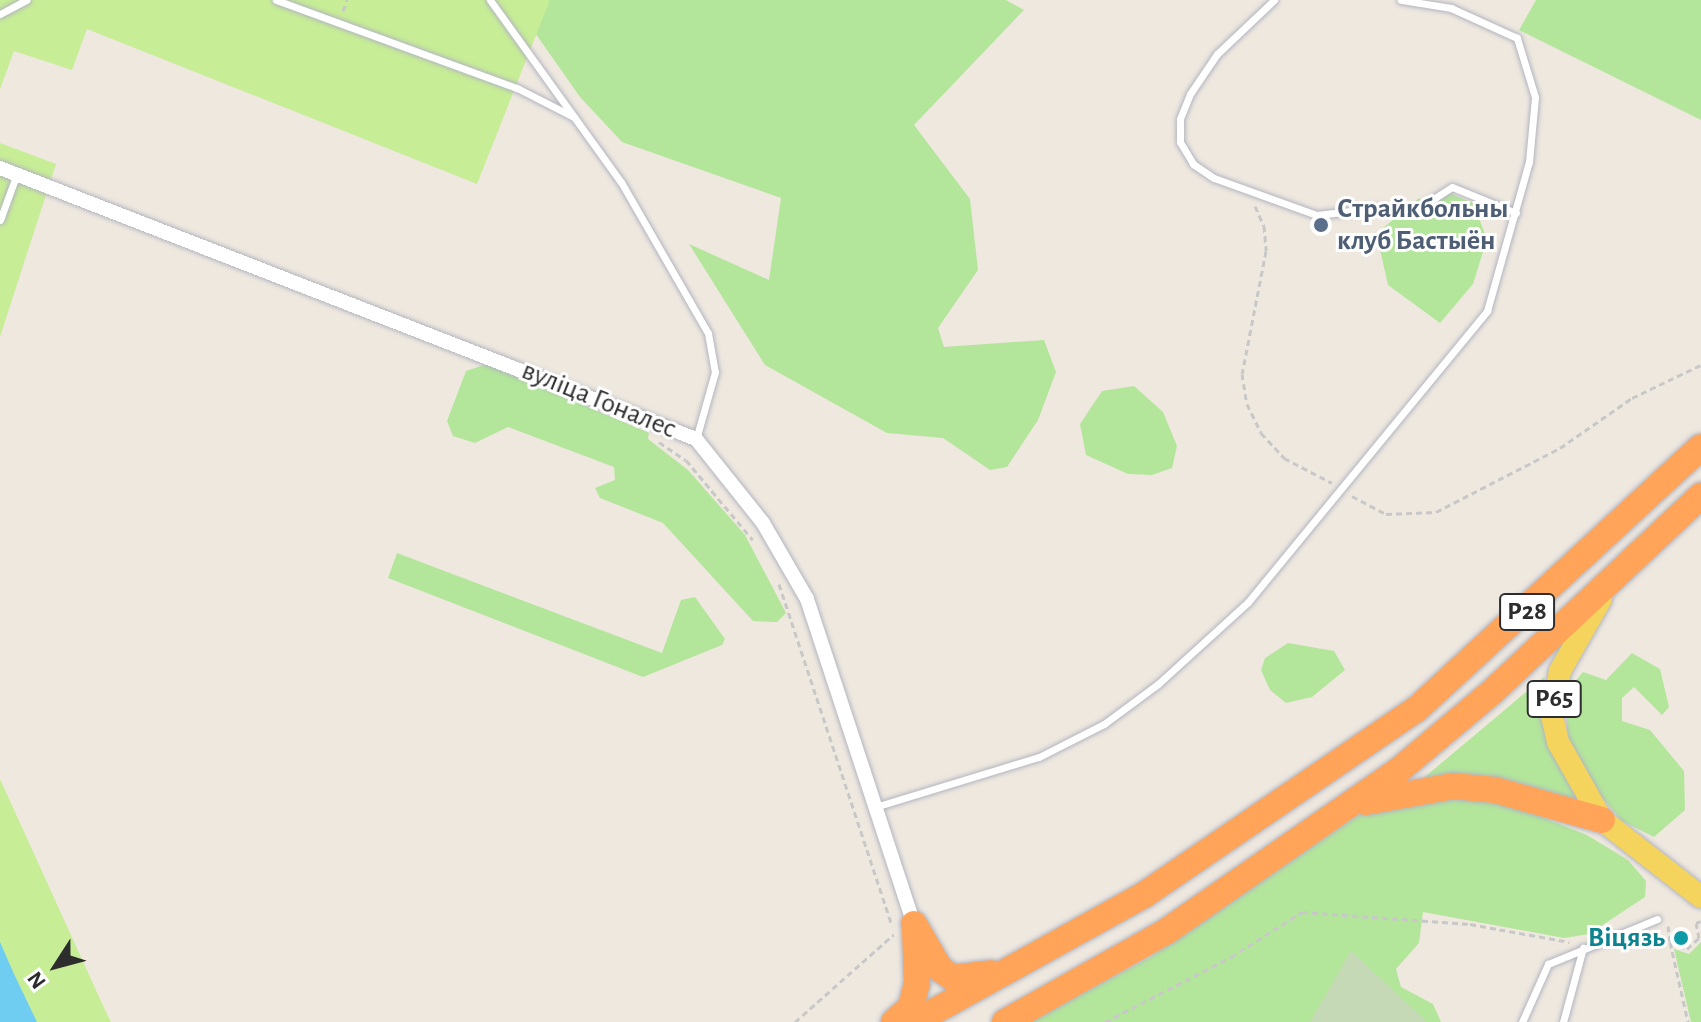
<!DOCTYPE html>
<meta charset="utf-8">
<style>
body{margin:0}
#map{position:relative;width:1701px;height:1022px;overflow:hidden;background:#eee8df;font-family:"Alegreya Sans",sans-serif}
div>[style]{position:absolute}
.green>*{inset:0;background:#b3e69b}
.cemetery>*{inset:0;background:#c6d9b6}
.pitch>*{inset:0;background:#c7ed96}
.water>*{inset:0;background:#70cdf2}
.path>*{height:3px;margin-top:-1.5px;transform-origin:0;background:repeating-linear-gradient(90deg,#c8c8c8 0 6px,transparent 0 10px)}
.roads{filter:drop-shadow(0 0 2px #b3b5c0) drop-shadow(0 0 2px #b3b5c0)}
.lane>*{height:7px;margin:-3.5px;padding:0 3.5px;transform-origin:3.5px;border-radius:3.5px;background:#fff}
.street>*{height:14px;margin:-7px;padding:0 7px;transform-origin:7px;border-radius:7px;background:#fff}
.primary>*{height:22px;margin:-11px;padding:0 11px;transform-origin:11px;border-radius:11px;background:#f5d45e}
.highway>*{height:26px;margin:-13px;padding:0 13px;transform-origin:13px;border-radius:13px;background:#ffa459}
.dots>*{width:22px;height:22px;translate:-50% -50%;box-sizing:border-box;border:4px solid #fff;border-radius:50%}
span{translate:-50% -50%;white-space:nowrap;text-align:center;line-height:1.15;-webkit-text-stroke:6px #fff;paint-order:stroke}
.shield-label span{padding:2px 6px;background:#fff;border:2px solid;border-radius:6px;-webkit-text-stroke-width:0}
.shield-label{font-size:26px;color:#2d2d2d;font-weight:700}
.service-label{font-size:28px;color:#4e5e75;font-weight:700}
.left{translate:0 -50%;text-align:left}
.street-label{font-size:28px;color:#2d2d2d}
.culture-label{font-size:28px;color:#0d838f;font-weight:700}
.right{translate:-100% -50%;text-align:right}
.north{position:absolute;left:16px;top:926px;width:80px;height:80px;-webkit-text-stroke:6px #fff;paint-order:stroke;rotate:234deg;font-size:22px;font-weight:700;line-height:32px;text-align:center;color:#2d2d2d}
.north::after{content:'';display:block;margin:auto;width:28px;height:36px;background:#2d2d2d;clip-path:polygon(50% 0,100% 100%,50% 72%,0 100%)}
</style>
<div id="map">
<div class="green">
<div style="clip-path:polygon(512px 0,1006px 0,1024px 10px,914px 125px,970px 199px,978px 270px,938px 328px,944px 347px,1044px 340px,1056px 372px,1038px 420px,1007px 467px,990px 470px,943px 438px,887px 433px,765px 365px,689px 244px,769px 280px,781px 198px,622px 142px,580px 97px)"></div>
<div style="clip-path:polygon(1536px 0,1701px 0,1701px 120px,1519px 30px)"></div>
<div style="clip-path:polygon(1451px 194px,1473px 203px,1487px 239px,1473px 284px,1440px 323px,1388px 285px,1379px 245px,1383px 228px,1418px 199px)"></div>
<div style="clip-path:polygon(487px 364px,649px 433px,648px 439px,688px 470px,745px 535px,786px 613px,777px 622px,753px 621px,663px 523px,600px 498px,595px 488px,615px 480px,614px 467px,508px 427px,475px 443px,453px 436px,447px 421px,466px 371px)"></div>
<div style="clip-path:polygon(1134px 386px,1163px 412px,1177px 446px,1172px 468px,1152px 475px,1128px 474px,1086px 455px,1080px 424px,1102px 391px)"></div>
<div style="clip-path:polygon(397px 553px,662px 653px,681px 600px,695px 597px,725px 639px,722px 645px,643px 677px,388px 578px)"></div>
<div style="clip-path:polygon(1288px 643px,1334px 651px,1345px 670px,1312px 697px,1286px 703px,1270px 690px,1261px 670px,1265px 658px)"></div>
<div style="clip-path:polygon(1632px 653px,1660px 669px,1669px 707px,1662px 715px,1634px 687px,1622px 698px,1622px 721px,1650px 730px,1684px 771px,1685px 810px,1654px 837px,1622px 821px,1595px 789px,1568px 739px,1565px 693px,1583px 672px,1606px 680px)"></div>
<div style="clip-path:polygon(1544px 677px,1583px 804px,1517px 782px,1476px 777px,1420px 781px)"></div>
<div style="clip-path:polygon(1434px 793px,1509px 804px,1587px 835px,1628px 860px,1646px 881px,1645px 897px,1589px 934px,1564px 938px,1423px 912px,1419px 943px,1396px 969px,1401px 987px,1433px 1004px,1441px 1022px,1029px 1022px,1150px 957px,1369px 808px)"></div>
<div style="clip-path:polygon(1701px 942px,1701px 1022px,1691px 1022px,1674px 949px,1689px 954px)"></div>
</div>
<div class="cemetery">
<div style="clip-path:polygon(1351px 951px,1425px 1020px,1426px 1022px,1310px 1022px)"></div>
</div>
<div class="pitch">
<div style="clip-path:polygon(0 0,550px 0,477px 184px,87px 29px,72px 70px,14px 51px,0 89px)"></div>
<div style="clip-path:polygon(0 143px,56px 164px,0 337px)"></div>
<div style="clip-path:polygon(0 779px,105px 1010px,111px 1022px,0 1022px)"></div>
</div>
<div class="water">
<div style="clip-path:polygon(0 942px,14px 974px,37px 1022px,0 1022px)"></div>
</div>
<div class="path">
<div style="left:343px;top:11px;width:12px;rotate:-70deg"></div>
<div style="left:1255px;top:206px;width:22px;rotate:66deg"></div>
<div style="left:1264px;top:226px;width:25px;rotate:85deg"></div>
<div style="left:1266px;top:251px;width:125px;rotate:101deg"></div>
<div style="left:1242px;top:374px;width:30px;rotate:81deg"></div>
<div style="left:1247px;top:404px;width:32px;rotate:64deg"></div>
<div style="left:1261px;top:433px;width:34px;rotate:47deg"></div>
<div style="left:1284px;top:458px;width:54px;rotate:27.5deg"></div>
<div style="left:659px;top:442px;width:32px;rotate:34deg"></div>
<div style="left:686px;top:460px;width:104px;rotate:50.1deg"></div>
<div style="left:1352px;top:496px;width:38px;rotate:28deg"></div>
<div style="left:1386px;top:514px;width:50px;rotate:-2.3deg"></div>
<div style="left:1436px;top:512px;width:140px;rotate:-27.3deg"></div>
<div style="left:1560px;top:448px;width:88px;rotate:-34.8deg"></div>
<div style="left:1632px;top:398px;width:76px;rotate:-25.6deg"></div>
<div style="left:779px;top:584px;width:360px;rotate:71.7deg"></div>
<div style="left:1668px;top:926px;width:16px;rotate:83deg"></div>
<div style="left:1670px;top:942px;width:18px;rotate:22deg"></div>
<div style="left:1687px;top:949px;width:16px;rotate:-43deg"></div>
<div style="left:1699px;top:938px;width:15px;rotate:-101deg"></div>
<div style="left:1696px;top:923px;width:5px;rotate:-22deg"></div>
<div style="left:1670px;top:942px;width:82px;rotate:77.3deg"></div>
<div style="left:795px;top:1022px;width:132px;rotate:-41.6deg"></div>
<div style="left:1105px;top:1022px;width:142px;rotate:-27.3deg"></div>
<div style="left:1231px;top:957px;width:84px;rotate:-32.4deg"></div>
<div style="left:1302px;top:912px;width:168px;rotate:4.1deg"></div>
<div style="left:1470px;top:924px;width:101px;rotate:10.3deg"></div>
</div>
<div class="roads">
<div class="lane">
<div style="left:276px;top:0;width:257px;rotate:20.1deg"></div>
<div style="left:517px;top:88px;width:64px;rotate:27deg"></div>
<div style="left:490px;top:0;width:224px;rotate:54.3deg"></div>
<div style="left:621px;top:182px;width:174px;rotate:60.1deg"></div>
<div style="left:708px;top:333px;width:40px;rotate:80deg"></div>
<div style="left:715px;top:372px;width:70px;rotate:105.8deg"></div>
<div style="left:1274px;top:0;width:79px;rotate:136.5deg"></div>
<div style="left:1217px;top:54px;width:48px;rotate:124deg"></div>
<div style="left:1190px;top:94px;width:27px;rotate:112deg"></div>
<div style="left:1180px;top:119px;width:23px;rotate:90deg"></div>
<div style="left:1180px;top:142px;width:26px;rotate:59deg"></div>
<div style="left:1193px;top:164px;width:25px;rotate:34deg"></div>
<div style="left:1214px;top:178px;width:109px;rotate:19.8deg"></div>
<div style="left:1317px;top:215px;width:59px;rotate:-6.8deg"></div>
<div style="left:1376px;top:208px;width:37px;rotate:6deg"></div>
<div style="left:1413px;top:212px;width:46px;rotate:-32.7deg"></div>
<div style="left:1452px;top:187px;width:69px;rotate:22.1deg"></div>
<div style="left:0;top:14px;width:30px;rotate:-28deg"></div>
<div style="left:0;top:220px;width:47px;rotate:-70deg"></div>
<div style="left:875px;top:807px;width:171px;rotate:-17deg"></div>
<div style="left:1039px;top:757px;width:73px;rotate:-26.9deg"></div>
<div style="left:1104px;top:724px;width:67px;rotate:-36.5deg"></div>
<div style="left:1158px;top:684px;width:122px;rotate:-42.3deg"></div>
<div style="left:1248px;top:602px;width:377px;rotate:-50.6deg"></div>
<div style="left:1487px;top:311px;width:155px;rotate:-74.3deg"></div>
<div style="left:1529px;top:162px;width:65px;rotate:-84.7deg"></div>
<div style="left:1535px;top:97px;width:62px;rotate:-107deg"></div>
<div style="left:1517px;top:38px;width:72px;rotate:-155.6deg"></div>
<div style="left:1451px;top:8px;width:51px;rotate:-170.9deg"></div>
<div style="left:1522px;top:1022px;width:64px;rotate:-65.9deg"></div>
<div style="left:1548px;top:964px;width:118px;rotate:-22.4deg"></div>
<div style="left:1563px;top:1022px;width:77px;rotate:-74.9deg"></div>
</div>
<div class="street">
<div style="left:0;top:168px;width:747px;rotate:21.27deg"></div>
<div style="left:696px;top:439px;width:107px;rotate:51.4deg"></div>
<div style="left:763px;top:523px;width:88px;rotate:59.9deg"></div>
<div style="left:807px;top:599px;width:342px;rotate:71.8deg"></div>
</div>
<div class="primary">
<div style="left:1601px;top:599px;width:83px;rotate:119.7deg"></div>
<div style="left:1560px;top:671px;width:46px;rotate:100.1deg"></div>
<div style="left:1552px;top:716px;width:27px;rotate:77deg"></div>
<div style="left:1558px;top:742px;width:90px;rotate:60.6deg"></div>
<div style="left:1602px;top:820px;width:125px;rotate:37.9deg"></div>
</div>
<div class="highway">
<div style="left:1366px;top:802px;width:88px;rotate:-10.4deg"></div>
<div style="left:1453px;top:786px;width:42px;rotate:5.4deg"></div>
<div style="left:1495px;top:790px;width:111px;rotate:15.7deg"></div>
<div style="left:914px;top:924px;width:52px;rotate:60deg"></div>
<div style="left:940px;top:969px;width:16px;rotate:35deg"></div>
<div style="left:953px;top:978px;width:39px;rotate:-7deg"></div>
<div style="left:894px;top:1022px;width:23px;rotate:-41deg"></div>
<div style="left:911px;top:1007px;width:25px;rotate:-76deg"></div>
<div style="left:917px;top:983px;width:51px;rotate:-92.2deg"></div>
<div style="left:915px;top:1022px;width:262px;rotate:-29deg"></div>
<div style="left:1144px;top:895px;width:330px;rotate:-34.3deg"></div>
<div style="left:1417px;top:709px;width:386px;rotate:-42.7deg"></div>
<div style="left:1005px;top:1022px;width:186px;rotate:-29.3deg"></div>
<div style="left:1167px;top:931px;width:281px;rotate:-34.7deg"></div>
<div style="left:1398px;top:771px;width:123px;rotate:-40deg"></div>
<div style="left:1492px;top:692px;width:287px;rotate:-43.2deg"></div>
</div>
</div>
<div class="dots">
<div style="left:1321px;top:225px;background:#5c6f8a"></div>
<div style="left:1681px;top:938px;background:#0f9aa8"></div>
</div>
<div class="shield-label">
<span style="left:1527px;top:612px">Р28</span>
<span style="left:1554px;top:699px">Р65</span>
</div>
<div class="service-label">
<span class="left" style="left:1337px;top:225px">Страйкбольны<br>клуб Бастыён</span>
</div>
<div class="street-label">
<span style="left:599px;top:400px;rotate:22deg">вуліца Гоналес</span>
</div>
<div class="culture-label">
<span class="right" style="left:1665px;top:938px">Віцязь</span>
</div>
<div class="north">N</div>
</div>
